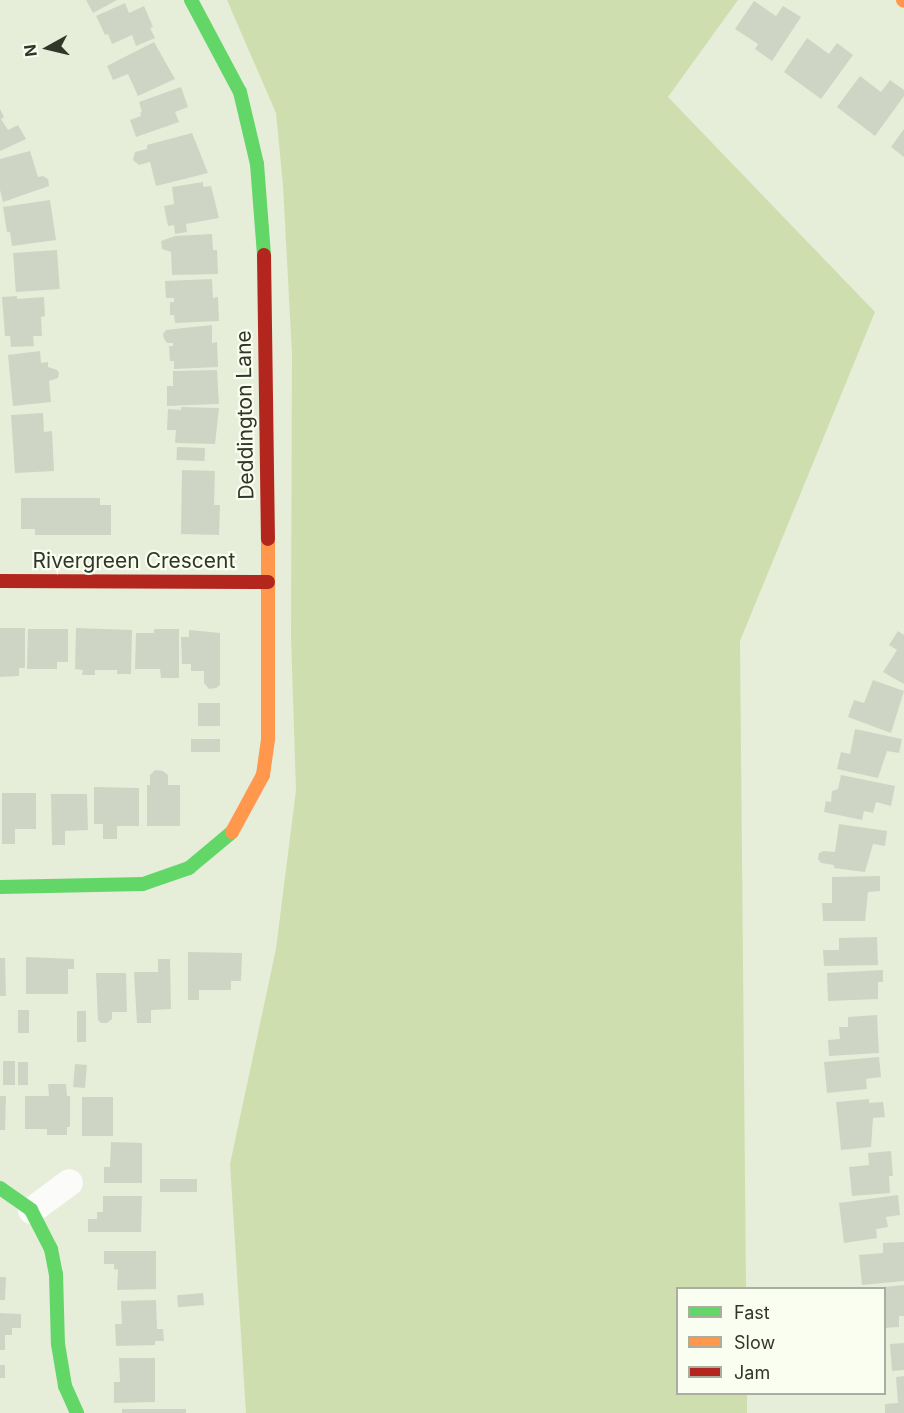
<!DOCTYPE html>
<style>
body{margin:0}
#map{position:relative;width:904px;height:1413px;overflow:hidden;background:#e6edd9;font-family:Inter,sans-serif}
div>[style]{position:absolute}
.green>*{inset:0;background:#cfdeaf}
.building>*{inset:0;background:#cfd5c4;transform-origin:0 0}
.street>*{height:27px;margin:-13.5px;padding:0 13.5px;transform-origin:13.5px;border-radius:13.5px;background:#fbfcf9}
.fast>*{height:14px;margin:-7px;padding:0 7px;transform-origin:7px;border-radius:7px;background:#63d668}
.slow>*{height:14px;margin:-7px;padding:0 7px;transform-origin:7px;border-radius:7px;background:#ff974d}
.jam>*{height:14px;margin:-7px;padding:0 7px;transform-origin:7px;border-radius:7px;background:#b3261e}
span{translate:-50% -50%;white-space:nowrap;text-align:center;line-height:1.15;-webkit-text-stroke:4.5px #fafef0;paint-order:stroke}
.street-label{font-size:21px;color:#323629}
.legend{position:absolute;left:676px;top:1287px;width:210px;height:108px;box-sizing:border-box;background:#fafef0;border:2px solid #aaaea0;margin:0;padding:8px 10px;list-style:none;font-size:18px;color:#323629}
.legend li{display:flex;align-items:center;gap:12px;height:30px}
.legend b{width:30px;border:2px solid #aaaea0}
.north{position:absolute;left:18px;top:18px;width:60px;height:60px;-webkit-text-stroke:4px #fafef0;paint-order:stroke;rotate:262deg;font-size:16px;font-weight:700;line-height:24px;text-align:center;color:#323629}
.north::after{content:'';display:block;margin:auto;width:21px;height:27px;background:#323629;clip-path:polygon(50% 0,100% 100%,50% 72%,0 100%)}
</style>
<div id="map">
<div class="green">
<div style="clip-path:polygon(227px 0,738px 0,668px 97px,875px 312px,740px 641px,746px 1288px,678px 1288px,678px 1394px,747px 1394px,747px 1413px,246px 1413px,230px 1164px,276px 949px,296px 790px,291px 636px,292px 354px,283px 185px,276px 113px)"></div>
</div>
<div class="building">
<div style="clip-path:polygon(86px 0,117px 0,93px 13px)"></div>
<div style="clip-path:polygon(754px 1px,776px 16px,783px 6px,801px 17px,772px 61px,755px 49px,758px 44px,735px 29px)"></div>
<div style="clip-path:polygon(125px 3px,129px 13px,144px 6px,153px 27px,150px 28px,155px 38px,136px 46px,132px 35px,112px 44px,108px 34px,105px 35px,96px 16px)"></div>
<div style="clip-path:polygon(807px 38px,829px 54px,837px 43px,853px 55px,821px 99px,784px 72px)"></div>
<div style="clip-path:polygon(154px 42px,175px 79px,138px 96px,128px 74px,113px 80px,107px 66px)"></div>
<div style="clip-path:polygon(860px 76px,881px 92px,890px 80px,904px 90px,904px 96px,875px 136px,837px 107px)"></div>
<div style="clip-path:polygon(181px 87px,188px 107px,175px 112px,179px 122px,136px 137px,130px 120px,141px 116px,140px 113px,142px 112px,139px 102px)"></div>
<div style="clip-path:polygon(0 109px,4px 117px,1px 119px,8px 130px,18px 125px,26px 139px,0 151px)"></div>
<div style="clip-path:polygon(904px 129px,904px 157px,891px 147px)"></div>
<div style="clip-path:polygon(192px 133px,208px 173px,156px 186px,150px 162px,139px 165px,133px 160px,135px 152px,147px 149px,147px 145px)"></div>
<div style="clip-path:polygon(30px 151px,38px 177px,43px 176px,48px 179px,49px 186px,3px 202px,0 190px,0 159px)"></div>
<div style="clip-path:polygon(203px 182px,203px 187px,211px 186px,219px 218px,186px 224px,187px 232px,175px 234px,174px 225px,168px 226px,164px 206px,174px 204px,172px 187px)"></div>
<div style="clip-path:polygon(50px 200px,56px 240px,12px 246px,10px 232px,7px 232px,3px 207px)"></div>
<div style="clip-path:polygon(212px 234px,213px 250px,217px 250px,218px 274px,172px 275px,171px 252px,162px 249px,161px 241px,175px 236px)"></div>
<div style="left:57px;top:250px;width:39px;height:44px;rotate:86deg"></div>
<div style="clip-path:polygon(212px 279px,213px 298px,218px 297px,219px 321px,175px 323px,174px 315px,170px 315px,170px 302px,174px 302px,174px 298px,166px 298px,165px 281px)"></div>
<div style="clip-path:polygon(17px 296px,17px 299px,44px 297px,45px 316px,41px 317px,42px 336px,33px 336px,34px 346px,11px 347px,10px 336px,5px 336px,2px 297px)"></div>
<div style="clip-path:polygon(212px 325px,212px 343px,217px 342px,218px 367px,174px 369px,174px 361px,170px 361px,169px 346px,173px 346px,173px 343px,167px 343px,164px 339px,163px 334px,166px 330px)"></div>
<div style="clip-path:polygon(40px 351px,41px 363px,48px 362px,48px 367px,57px 370px,59px 373px,58px 378px,49px 381px,51px 402px,13px 406px,8px 355px)"></div>
<div style="clip-path:polygon(217px 370px,219px 404px,167px 406px,167px 386px,173px 386px,173px 371px)"></div>
<div style="clip-path:polygon(181px 407px,219px 408px,215px 444px,175px 443px,176px 430px,167px 430px,168px 409px,181px 410px)"></div>
<div style="clip-path:polygon(43px 413px,44px 432px,52px 431px,54px 471px,15px 473px,11px 415px)"></div>
<div style="left:177px;top:447px;width:28px;height:13px;rotate:2deg"></div>
<div style="clip-path:polygon(182px 470px,215px 471px,214px 505px,220px 505px,219px 535px,181px 534px)"></div>
<div style="clip-path:polygon(21px 498px,100px 498px,100px 505px,111px 505px,111px 535px,35px 535px,35px 529px,21px 529px)"></div>
<div style="clip-path:polygon(0 628px,25px 628px,25px 668px,19px 668px,19px 676px,0 677px)"></div>
<div style="clip-path:polygon(76px 628px,132px 630px,131px 674px,117px 674px,117px 670px,95px 670px,95px 675px,82px 675px,83px 670px,75px 669px)"></div>
<div style="clip-path:polygon(28px 629px,68px 629px,68px 662px,57px 662px,57px 669px,27px 669px)"></div>
<div style="clip-path:polygon(154px 629px,179px 629px,179px 678px,161px 678px,160px 669px,135px 669px,136px 633px,154px 633px)"></div>
<div style="clip-path:polygon(189px 630px,220px 633px,220px 685px,216px 688px,209px 689px,204px 683px,204px 671px,191px 671px,191px 664px,182px 664px,181px 637px,189px 637px)"></div>
<div style="clip-path:polygon(898px 631px,904px 635px,904px 684px,883px 672px,897px 650px,889px 645px)"></div>
<div style="clip-path:polygon(873px 680px,904px 691px,891px 733px,848px 717px,854px 700px,864px 703px)"></div>
<div style="left:198px;top:703px;width:22px;height:23px"></div>
<div style="clip-path:polygon(855px 729px,902px 739px,899px 753px,887px 751px,878px 778px,837px 769px,841px 752px,850px 754px)"></div>
<div style="left:220px;top:739px;width:13px;height:29px;rotate:90deg"></div>
<div style="clip-path:polygon(155px 770px,163px 771px,168px 775px,168px 785px,180px 785px,180px 826px,147px 826px,147px 785px,150px 785px,150px 775px)"></div>
<div style="clip-path:polygon(841px 775px,895px 786px,891px 806px,876px 802px,873px 813px,864px 811px,862px 820px,824px 812px,826px 801px,831px 802px,832px 791px,838px 789px)"></div>
<div style="clip-path:polygon(94px 787px,139px 788px,139px 826px,117px 826px,117px 839px,103px 839px,103px 824px,94px 824px)"></div>
<div style="clip-path:polygon(2px 793px,36px 793px,36px 829px,15px 829px,15px 844px,2px 844px)"></div>
<div style="clip-path:polygon(51px 794px,87px 794px,88px 830px,65px 831px,65px 845px,52px 845px)"></div>
<div style="clip-path:polygon(839px 824px,887px 831px,885px 846px,873px 844px,865px 872px,834px 868px,834px 865px,821px 863px,818px 859px,819px 853px,824px 851px,835px 852px)"></div>
<div style="clip-path:polygon(880px 876px,880px 891px,868px 892px,865px 921px,823px 921px,822px 903px,832px 903px,832px 877px)"></div>
<div style="clip-path:polygon(877px 937px,878px 965px,824px 966px,823px 950px,839px 950px,839px 938px)"></div>
<div style="clip-path:polygon(188px 952px,242px 953px,241px 981px,231px 981px,231px 990px,199px 990px,199px 1000px,188px 1000px)"></div>
<div style="clip-path:polygon(26px 957px,74px 959px,74px 969px,68px 969px,68px 994px,26px 994px)"></div>
<div style="clip-path:polygon(0 958px,5px 958px,6px 996px,0 996px)"></div>
<div style="clip-path:polygon(158px 959px,170px 959px,171px 1009px,151px 1010px,151px 1023px,137px 1023px,134px 972px,158px 972px)"></div>
<div style="clip-path:polygon(883px 970px,883px 982px,878px 982px,878px 999px,828px 1001px,827px 973px)"></div>
<div style="clip-path:polygon(96px 973px,126px 973px,127px 1012px,112px 1012px,112px 1019px,107px 1023px,101px 1023px,98px 1020px)"></div>
<div style="left:18px;top:1010px;width:11px;height:23px"></div>
<div style="left:77px;top:1011px;width:9px;height:31px"></div>
<div style="clip-path:polygon(877px 1015px,879px 1053px,829px 1056px,828px 1040px,840px 1039px,839px 1027px,848px 1027px,848px 1017px)"></div>
<div style="clip-path:polygon(879px 1057px,881px 1077px,866px 1079px,867px 1089px,827px 1093px,824px 1062px)"></div>
<div style="left:3px;top:1061px;width:12px;height:24px"></div>
<div style="left:18px;top:1062px;width:10px;height:23px"></div>
<div style="left:75px;top:1064px;width:12px;height:23px;rotate:5deg"></div>
<div style="clip-path:polygon(48px 1084px,66px 1084px,67px 1096px,70px 1096px,70px 1127px,67px 1127px,67px 1135px,47px 1135px,47px 1129px,25px 1129px,25px 1096px,49px 1096px)"></div>
<div style="clip-path:polygon(0 1096px,6px 1096px,5px 1130px,0 1130px)"></div>
<div style="left:82px;top:1097px;width:31px;height:39px"></div>
<div style="clip-path:polygon(869px 1099px,869px 1103px,883px 1102px,885px 1117px,873px 1118px,871px 1147px,841px 1150px,836px 1102px)"></div>
<div style="clip-path:polygon(111px 1142px,142px 1143px,142px 1183px,104px 1183px,104px 1167px,110px 1167px)"></div>
<div style="clip-path:polygon(891px 1151px,893px 1176px,889px 1176px,890px 1193px,852px 1196px,849px 1167px,869px 1165px,868px 1153px)"></div>
<div style="left:197px;top:1179px;width:13px;height:37px;rotate:90deg"></div>
<div style="clip-path:polygon(898px 1195px,900px 1215px,886px 1217px,888px 1227px,876px 1229px,877px 1238px,844px 1243px,839px 1203px)"></div>
<div style="clip-path:polygon(103px 1196px,142px 1196px,141px 1232px,88px 1232px,88px 1219px,97px 1219px,97px 1212px,103px 1212px)"></div>
<div style="clip-path:polygon(904px 1242px,904px 1281px,862px 1285px,859px 1255px,883px 1253px,883px 1243px)"></div>
<div style="clip-path:polygon(104px 1251px,156px 1251px,156px 1289px,117px 1290px,118px 1270px,114px 1269px,114px 1264px,104px 1264px)"></div>
<div style="clip-path:polygon(0 1277px,6px 1277px,5px 1300px,0 1300px)"></div>
<div style="clip-path:polygon(904px 1285px,904px 1316px,899px 1316px,899px 1327px,884px 1328px,884px 1287px)"></div>
<div style="left:203px;top:1293px;width:12px;height:26px;rotate:85deg"></div>
<div style="clip-path:polygon(156px 1300px,157px 1329px,163px 1329px,164px 1341px,155px 1341px,155px 1345px,116px 1346px,115px 1324px,122px 1324px,121px 1301px)"></div>
<div style="clip-path:polygon(0 1313px,21px 1314px,21px 1328px,12px 1328px,12px 1335px,5px 1335px,5px 1350px,0 1350px)"></div>
<div style="clip-path:polygon(904px 1343px,904px 1370px,892px 1371px,890px 1344px)"></div>
<div style="clip-path:polygon(119px 1358px,155px 1358px,155px 1402px,114px 1403px,114px 1382px,120px 1382px)"></div>
<div style="left:0;top:1365px;width:5px;height:13px"></div>
<div style="clip-path:polygon(904px 1376px,904px 1413px,885px 1413px,885px 1404px,898px 1403px,896px 1377px)"></div>
<div style="left:122px;top:1409px;width:64px;height:4px"></div>
</div>
<div class="street">
<div style="left:31px;top:1210px;width:47px;rotate:-36.4deg"></div>
</div>
<div class="fast">
<div style="left:191px;top:0;width:104px;rotate:62deg"></div>
<div style="left:240px;top:92px;width:74px;rotate:76.7deg"></div>
<div style="left:257px;top:164px;width:91px;rotate:85.6deg"></div>
<div style="left:0;top:887px;width:143px;rotate:-1.2deg"></div>
<div style="left:143px;top:884px;width:49px;rotate:-19.2deg"></div>
<div style="left:189px;top:868px;width:56px;rotate:-39.9deg"></div>
<div style="left:0;top:1188px;width:38px;rotate:35deg"></div>
<div style="left:31px;top:1210px;width:44px;rotate:62.9deg"></div>
<div style="left:51px;top:1249px;width:25px;rotate:79deg"></div>
<div style="left:56px;top:1274px;width:70px;rotate:88.4deg"></div>
<div style="left:58px;top:1344px;width:43px;rotate:80.5deg"></div>
<div style="left:65px;top:1386px;width:30px;rotate:66deg"></div>
</div>
<div class="slow">
<div style="left:903px;top:0;width:1px;rotate:45deg"></div>
<div style="left:232px;top:832px;width:65px;rotate:-61.5deg"></div>
<div style="left:263px;top:775px;width:36px;rotate:-82deg"></div>
<div style="left:268px;top:739px;width:200px;rotate:-90deg"></div>
</div>
<div class="jam">
<div style="left:264px;top:255px;width:284px;rotate:89.2deg"></div>
<div style="left:0;top:581px;width:268px;rotate:0.2deg"></div>
</div>
<div class="street-label">
<span style="left:245px;top:415px;rotate:-91deg">Deddington Lane</span>
<span style="left:134px;top:561px">Rivergreen Crescent</span>
</div>
<ul class="legend">
<li><b style="height:8px;background:#63d668"></b>Fast</li>
<li><b style="height:8px;background:#ff974d"></b>Slow</li>
<li><b style="height:8px;background:#b3261e"></b>Jam</li>
</ul>
<div class="north">N</div>
</div>
